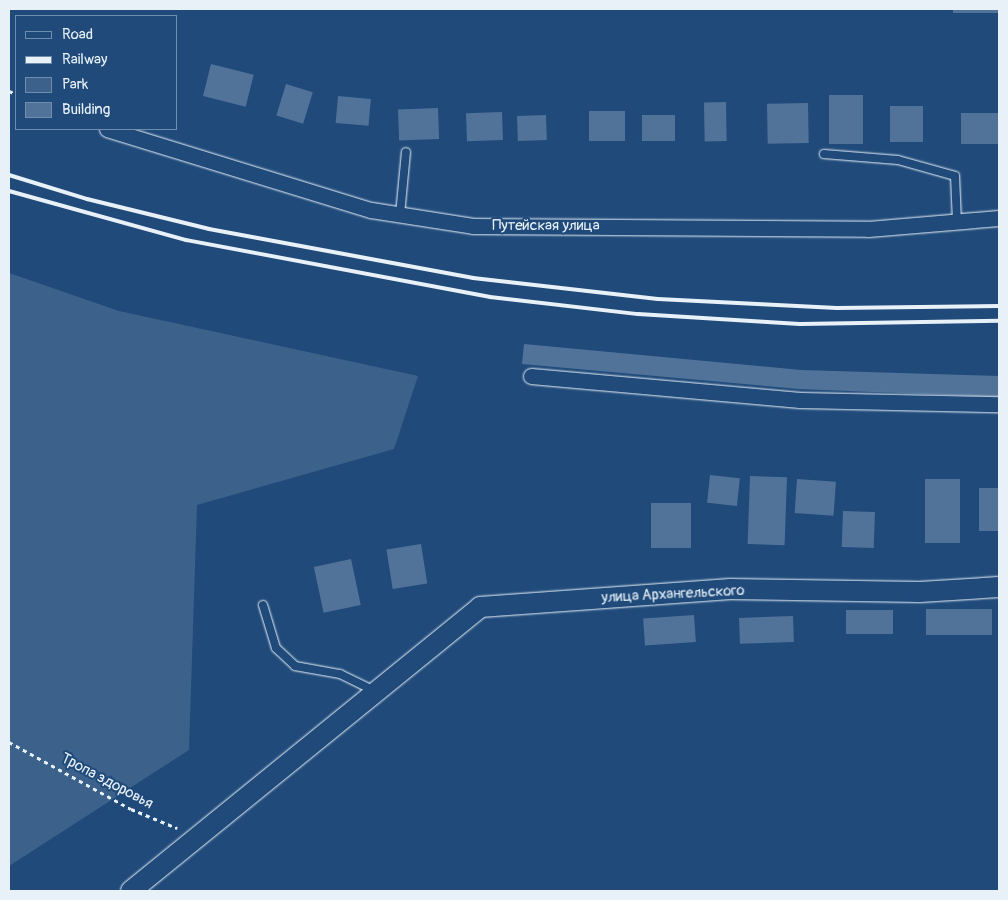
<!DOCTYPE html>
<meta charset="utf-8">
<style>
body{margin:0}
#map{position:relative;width:1008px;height:900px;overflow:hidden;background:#1f4a7a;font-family:Pangolin,sans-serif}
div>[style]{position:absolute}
.green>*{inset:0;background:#3c628c}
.building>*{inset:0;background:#517399;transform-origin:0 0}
.path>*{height:3px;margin-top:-1.5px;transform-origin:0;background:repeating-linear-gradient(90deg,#e8f1f8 0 4px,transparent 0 8px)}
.roads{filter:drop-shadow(0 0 1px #e8f1f8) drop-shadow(0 0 1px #e8f1f8)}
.service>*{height:8px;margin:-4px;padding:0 4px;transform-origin:4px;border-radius:4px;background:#1f4a7a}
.minor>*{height:15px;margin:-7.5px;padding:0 7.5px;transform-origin:7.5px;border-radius:7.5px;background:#1f4a7a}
.tertiary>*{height:20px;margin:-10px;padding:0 10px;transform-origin:10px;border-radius:10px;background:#1f4a7a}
.rail>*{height:4px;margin:-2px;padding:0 2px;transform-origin:2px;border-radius:2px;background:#e8f1f8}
span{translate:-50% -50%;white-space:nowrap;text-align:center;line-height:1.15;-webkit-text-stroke:4px #1f4a7a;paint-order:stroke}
.street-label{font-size:15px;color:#e8f1f8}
.frame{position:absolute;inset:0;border:10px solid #e8f1f8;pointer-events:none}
.legend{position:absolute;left:15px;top:15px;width:162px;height:115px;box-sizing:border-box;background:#1f4a7a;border:1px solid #6f8dac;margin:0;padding:6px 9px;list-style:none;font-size:15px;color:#e8f1f8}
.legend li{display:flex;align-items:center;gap:10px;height:25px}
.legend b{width:25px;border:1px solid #6f8dac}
</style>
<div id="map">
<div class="green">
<div style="clip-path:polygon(9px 273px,119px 311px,418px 376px,394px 449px,197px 505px,189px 750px,9px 866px)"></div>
</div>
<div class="building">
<div style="left:953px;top:9px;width:46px;height:4px"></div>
<div style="left:211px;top:64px;width:44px;height:33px;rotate:14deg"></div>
<div style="left:286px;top:84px;width:28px;height:33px;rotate:17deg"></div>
<div style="left:829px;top:95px;width:34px;height:49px"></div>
<div style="left:338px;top:96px;width:33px;height:27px;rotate:5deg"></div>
<div style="left:726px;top:102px;width:39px;height:22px;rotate:89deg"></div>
<div style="left:808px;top:103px;width:40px;height:41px;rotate:89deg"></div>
<div style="left:923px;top:106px;width:36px;height:33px;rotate:90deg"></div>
<div style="left:438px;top:108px;width:31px;height:40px;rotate:88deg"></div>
<div style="left:589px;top:111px;width:36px;height:30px"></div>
<div style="left:502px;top:112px;width:28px;height:36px;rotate:88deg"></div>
<div style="left:961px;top:113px;width:38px;height:31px"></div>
<div style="left:546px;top:115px;width:25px;height:29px;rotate:88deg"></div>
<div style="left:642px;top:115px;width:33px;height:26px"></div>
<div style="clip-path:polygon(524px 344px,801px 370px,999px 376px,999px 397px,799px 389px,522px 364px)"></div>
<div style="left:710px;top:475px;width:30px;height:28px;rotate:6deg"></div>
<div style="left:750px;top:476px;width:37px;height:68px;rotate:2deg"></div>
<div style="left:797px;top:479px;width:39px;height:34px;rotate:4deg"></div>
<div style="left:925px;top:479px;width:35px;height:64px"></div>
<div style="left:999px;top:488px;width:43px;height:20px;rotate:90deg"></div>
<div style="left:651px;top:503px;width:40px;height:45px"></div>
<div style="left:843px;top:511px;width:32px;height:36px;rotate:2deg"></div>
<div style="left:421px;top:544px;width:40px;height:35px;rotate:81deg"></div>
<div style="left:351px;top:559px;width:47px;height:38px;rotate:78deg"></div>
<div style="left:992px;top:609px;width:26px;height:66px;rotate:90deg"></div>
<div style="left:893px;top:610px;width:24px;height:47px;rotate:90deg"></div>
<div style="left:694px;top:615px;width:27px;height:51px;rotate:86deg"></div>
<div style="left:793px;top:616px;width:26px;height:54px;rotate:88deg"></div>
</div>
<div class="path">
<div style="left:9px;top:91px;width:8px;rotate:23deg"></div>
<div style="left:9px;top:742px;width:139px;rotate:28.8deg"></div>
<div style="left:131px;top:809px;width:50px;rotate:22.4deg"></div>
</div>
<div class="roads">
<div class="service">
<div style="left:824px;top:154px;width:74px;rotate:4.6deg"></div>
<div style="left:898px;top:160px;width:59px;rotate:15.7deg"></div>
<div style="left:955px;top:176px;width:45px;rotate:87.5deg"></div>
<div style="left:400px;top:215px;width:63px;rotate:-84.6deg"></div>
<div style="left:263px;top:605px;width:45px;rotate:73.2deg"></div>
<div style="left:276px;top:648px;width:26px;rotate:43deg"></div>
<div style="left:295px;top:666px;width:46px;rotate:10.1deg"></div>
<div style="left:340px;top:674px;width:39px;rotate:26deg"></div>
</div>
<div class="minor">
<div style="left:107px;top:129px;width:276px;rotate:17.1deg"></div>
<div style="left:371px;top:210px;width:103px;rotate:8.9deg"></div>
<div style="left:473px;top:226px;width:395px;rotate:0.4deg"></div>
<div style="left:868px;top:229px;width:131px;rotate:-4.8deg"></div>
<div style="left:531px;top:376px;width:270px;rotate:5.1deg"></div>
<div style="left:800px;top:400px;width:199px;rotate:1.2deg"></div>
</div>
<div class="tertiary">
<div style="left:131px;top:891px;width:450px;rotate:-39.1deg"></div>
<div style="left:480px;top:607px;width:251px;rotate:-4.1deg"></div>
<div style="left:730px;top:589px;width:190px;rotate:0.9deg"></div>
<div style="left:920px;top:592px;width:79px;rotate:-3.6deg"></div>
</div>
</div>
<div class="rail">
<div style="left:9px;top:175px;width:82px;rotate:17.1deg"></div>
<div style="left:87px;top:199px;width:126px;rotate:13.8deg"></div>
<div style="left:209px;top:229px;width:269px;rotate:10.5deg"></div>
<div style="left:473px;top:278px;width:186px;rotate:6.5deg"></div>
<div style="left:658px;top:299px;width:179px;rotate:2.9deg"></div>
<div style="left:837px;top:308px;width:162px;rotate:-0.7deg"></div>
<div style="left:9px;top:191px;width:184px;rotate:15.5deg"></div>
<div style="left:186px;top:240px;width:309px;rotate:10.6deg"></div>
<div style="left:490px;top:297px;width:149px;rotate:6.6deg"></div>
<div style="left:638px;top:314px;width:162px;rotate:3.5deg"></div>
<div style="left:800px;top:324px;width:199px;rotate:-0.9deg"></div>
</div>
<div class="street-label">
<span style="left:546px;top:226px">Путейская улица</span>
<span style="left:673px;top:594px;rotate:-3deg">улица Архангельского</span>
<span style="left:107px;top:781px;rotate:28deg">Тропа здоровья</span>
</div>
<div class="frame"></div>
<ul class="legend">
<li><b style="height:6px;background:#1f4a7a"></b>Road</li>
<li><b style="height:6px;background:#e8f1f8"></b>Railway</li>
<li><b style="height:14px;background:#3c628c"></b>Park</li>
<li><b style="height:14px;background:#517399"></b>Building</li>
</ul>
</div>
